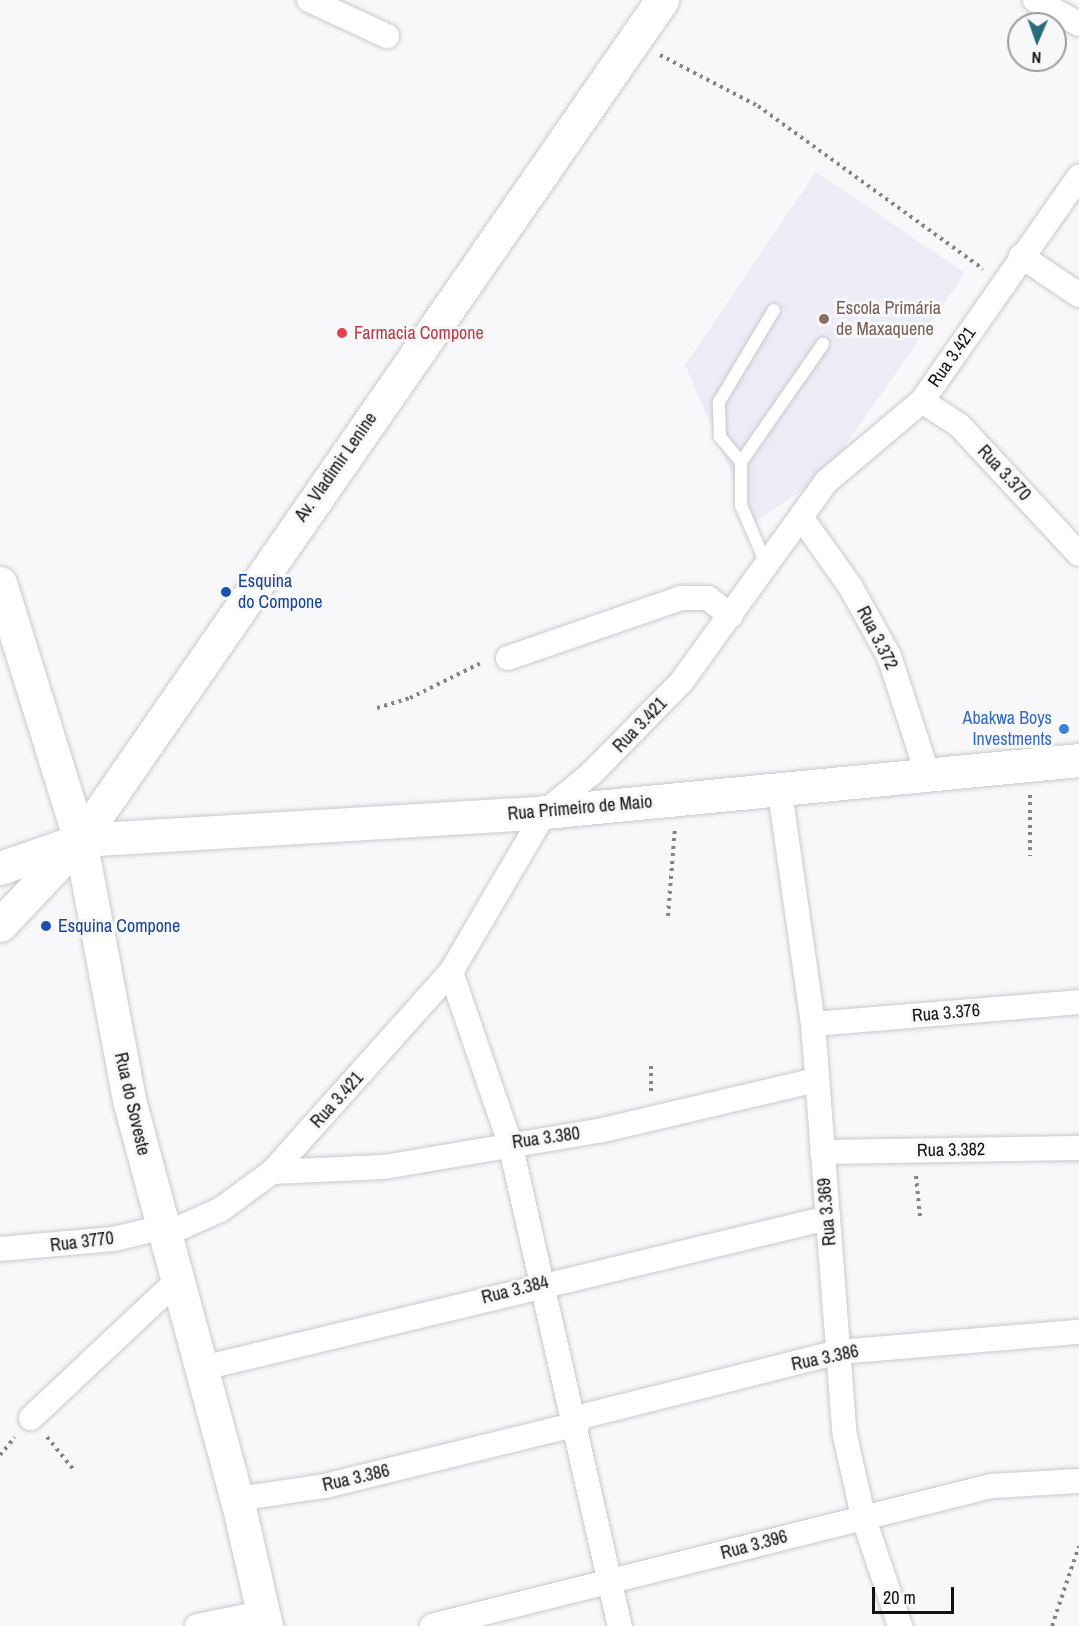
<!DOCTYPE html>
<meta charset="utf-8">
<style>
body{margin:0}
#map{position:relative;width:1079px;height:1626px;overflow:hidden;background:#f8f8fb;font-family:"Archivo Narrow",sans-serif}
div>[style]{position:absolute}
.built>*{inset:0;background:#ebecf6}
.path>*{height:4px;margin-top:-2px;transform-origin:0;background:repeating-linear-gradient(90deg,#858587 0 3px,transparent 0 7.5px)}
.roads{filter:drop-shadow(0 0 2px #c9cacd) drop-shadow(0 0 2px #c9cacd)}
.lane>*{height:12px;margin:-6px;padding:0 6px;transform-origin:6px;border-radius:6px;background:#fff}
.street>*{height:24px;margin:-12px;padding:0 12px;transform-origin:12px;border-radius:12px;background:#fff}
.secondary>*{height:33px;margin:-16.5px;padding:0 16.5px;transform-origin:16.5px;border-radius:16.5px;background:#fff}
.dots>*{width:16px;height:16px;translate:-50% -50%;box-sizing:border-box;border:3px solid #f8f8fb;border-radius:50%}
span{translate:-50% -50%;white-space:nowrap;text-align:center;line-height:1.15;-webkit-text-stroke:6px #f8f8fb;paint-order:stroke}
.education-label{font-size:18px;color:#785e54}
.left{translate:0 -50%;text-align:left}
.health-label{font-size:18px;color:#be3a42}
.street-label{font-size:18px;color:#121213}
.transit-label{font-size:18px;color:#164399}
.shop-label{font-size:18px;color:#366cbe}
.right{translate:-100% -50%;text-align:right}
.north{position:absolute;left:1007px;top:12px;width:60px;height:60px;box-sizing:border-box;background:#f8f8fb;border:2px solid #9c9c9e;border-radius:50%;rotate:182deg;font-size:16px;font-weight:700;line-height:24px;text-align:center;color:#121213}
.north::after{content:'';display:block;margin:auto;width:21px;height:27px;background:#2a6e7e;clip-path:polygon(50% 0,100% 100%,50% 72%,0 100%)}
.scale{position:absolute;left:872px;top:1587px;width:82px;height:27px;box-sizing:border-box;border:3px solid #121213;border-top:0;padding-left:8px;font-size:18px;line-height:21px;white-space:nowrap;color:#121213;-webkit-text-stroke:4px #f8f8fb;paint-order:stroke}
</style>
<div id="map">
<div class="built">
<div style="clip-path:polygon(816px 172px,965px 273px,825px 475px,753px 523px,685px 365px)"></div>
</div>
<div class="path">
<div style="left:660px;top:55px;width:110px;rotate:27.5deg"></div>
<div style="left:758px;top:106px;width:278px;rotate:35.9deg"></div>
<div style="left:377px;top:708px;width:34px;rotate:-17deg"></div>
<div style="left:410px;top:698px;width:81px;rotate:-26.3deg"></div>
<div style="left:1030px;top:795px;width:61px;rotate:90deg"></div>
<div style="left:668px;top:916px;width:88px;rotate:-85.5deg"></div>
<div style="left:651px;top:1066px;width:27px;rotate:90deg"></div>
<div style="left:916px;top:1176px;width:41px;rotate:84.4deg"></div>
<div style="left:47px;top:1437px;width:41px;rotate:50.9deg"></div>
<div style="left:0;top:1455px;width:23px;rotate:-50deg"></div>
<div style="left:1052px;top:1626px;width:84px;rotate:-71.4deg"></div>
</div>
<div class="roads">
<div class="lane">
<div style="left:741px;top:462px;width:33px;rotate:-130deg"></div>
<div style="left:720px;top:437px;width:35px;rotate:-92deg"></div>
<div style="left:719px;top:402px;width:107px;rotate:-59.1deg"></div>
<div style="left:767px;top:566px;width:66px;rotate:-113.1deg"></div>
<div style="left:741px;top:505px;width:43px;rotate:-90deg"></div>
<div style="left:741px;top:462px;width:144px;rotate:-55.2deg"></div>
</div>
<div class="street">
<div style="left:309px;top:0;width:86px;rotate:24.8deg"></div>
<div style="left:1035px;top:0;width:50px;rotate:28.6deg"></div>
<div style="left:1021px;top:256px;width:70px;rotate:33.9deg"></div>
<div style="left:922px;top:401px;width:44px;rotate:33deg"></div>
<div style="left:959px;top:425px;width:176px;rotate:47.1deg"></div>
<div style="left:801px;top:517px;width:85px;rotate:54.6deg"></div>
<div style="left:850px;top:586px;width:80px;rotate:60.9deg"></div>
<div style="left:889px;top:656px;width:122px;rotate:71.9deg"></div>
<div style="left:508px;top:658px;width:183px;rotate:-19.1deg"></div>
<div style="left:681px;top:598px;width:27px"></div>
<div style="left:708px;top:598px;width:29px;rotate:38deg"></div>
<div style="left:780px;top:792px;width:234px;rotate:81.9deg"></div>
<div style="left:813px;top:1024px;width:413px;rotate:85.6deg"></div>
<div style="left:845px;top:1436px;width:82px;rotate:77.3deg"></div>
<div style="left:863px;top:1516px;width:116px;rotate:71.4deg"></div>
<div style="left:451px;top:972px;width:181px;rotate:71deg"></div>
<div style="left:510px;top:1143px;width:495px;rotate:77.2deg"></div>
<div style="left:813px;top:1024px;width:267px;rotate:-4.7deg"></div>
<div style="left:822px;top:1152px;width:257px;rotate:-0.9deg"></div>
<div style="left:272px;top:1172px;width:112px;rotate:-2.6deg"></div>
<div style="left:384px;top:1167px;width:222px;rotate:-9.6deg"></div>
<div style="left:603px;top:1130px;width:219px;rotate:-13.2deg"></div>
<div style="left:166px;top:1234px;width:59px;rotate:-24deg"></div>
<div style="left:220px;top:1210px;width:64px;rotate:-36.2deg"></div>
<div style="left:272px;top:1172px;width:268px;rotate:-48.2deg"></div>
<div style="left:451px;top:972px;width:186px;rotate:-59.6deg"></div>
<div style="left:545px;top:812px;width:61px;rotate:-39.7deg"></div>
<div style="left:592px;top:773px;width:129px;rotate:-45.6deg"></div>
<div style="left:682px;top:681px;width:247px;rotate:-54.1deg"></div>
<div style="left:827px;top:481px;width:124px;rotate:-40.1deg"></div>
<div style="left:922px;top:401px;width:274px;rotate:-55deg"></div>
<div style="left:0;top:1249px;width:114px;rotate:-5deg"></div>
<div style="left:114px;top:1239px;width:51px;rotate:-13.5deg"></div>
<div style="left:203px;top:1368px;width:643px;rotate:-13.5deg"></div>
<div style="left:31px;top:1418px;width:202px;rotate:-43.2deg"></div>
<div style="left:576px;top:1418px;width:271px;rotate:-14.1deg"></div>
<div style="left:839px;top:1352px;width:241px;rotate:-4.8deg"></div>
<div style="left:237px;top:1499px;width:89px;rotate:-8.4deg"></div>
<div style="left:325px;top:1486px;width:260px;rotate:-13.8deg"></div>
<div style="left:197px;top:1626px;width:65px;rotate:-11.5deg"></div>
<div style="left:432px;top:1626px;width:577px;rotate:-14.04deg"></div>
<div style="left:992px;top:1486px;width:87px;rotate:-3.3deg"></div>
</div>
<div class="secondary">
<div style="left:0;top:583px;width:269px;rotate:72.7deg"></div>
<div style="left:80px;top:840px;width:265px;rotate:79.3deg"></div>
<div style="left:129px;top:1100px;width:413px;rotate:74.9deg"></div>
<div style="left:237px;top:1499px;width:130px;rotate:77.1deg"></div>
<div style="left:0;top:868px;width:85px;rotate:-19.3deg"></div>
<div style="left:80px;top:840px;width:466px;rotate:-3.4deg"></div>
<div style="left:545px;top:812px;width:537px;rotate:-5.56deg"></div>
<div style="left:0;top:925px;width:117px;rotate:-46.7deg"></div>
<div style="left:80px;top:840px;width:1022px;rotate:-55.28deg"></div>
</div>
</div>
<div class="dots">
<div style="left:824px;top:319px;background:#8d6e63"></div>
<div style="left:342px;top:333px;background:#e0444e"></div>
<div style="left:226px;top:592px;background:#1a4fb4"></div>
<div style="left:1064px;top:729px;background:#3f7fe0"></div>
<div style="left:46px;top:926px;background:#1a4fb4"></div>
</div>
<div class="education-label">
<span class="left" style="left:836px;top:319px">Escola Primária<br>de Maxaquene</span>
</div>
<div class="health-label">
<span class="left" style="left:354px;top:333px">Farmacia Compone</span>
</div>
<div class="street-label">
<span style="left:952px;top:357px;rotate:-55deg">Rua 3.421</span>
<span style="left:336px;top:467px;rotate:-55deg">Av. Vladimir Lenine</span>
<span style="left:1004px;top:473px;rotate:47deg">Rua 3.370</span>
<span style="left:877px;top:638px;rotate:63deg">Rua 3.372</span>
<span style="left:640px;top:725px;rotate:-46deg">Rua 3.421</span>
<span style="left:580px;top:808px;rotate:-5deg">Rua Primeiro de Maio</span>
<span style="left:946px;top:1013px;rotate:-5deg">Rua 3.376</span>
<span style="left:337px;top:1100px;rotate:-48deg">Rua 3.421</span>
<span style="left:132px;top:1104px;rotate:77deg">Rua do Soveste</span>
<span style="left:546px;top:1138px;rotate:-8deg">Rua 3.380</span>
<span style="left:951px;top:1150px;rotate:-1deg">Rua 3.382</span>
<span style="left:827px;top:1212px;rotate:-95deg">Rua 3.369</span>
<span style="left:82px;top:1242px;rotate:-7deg">Rua 3770</span>
<span style="left:515px;top:1290px;rotate:-14deg">Rua 3.384</span>
<span style="left:825px;top:1358px;rotate:-12deg">Rua 3.386</span>
<span style="left:356px;top:1478px;rotate:-13deg">Rua 3.386</span>
<span style="left:754px;top:1545px;rotate:-15deg">Rua 3.396</span>
</div>
<div class="transit-label">
<span class="left" style="left:238px;top:592px">Esquina<br>do Compone</span>
<span class="left" style="left:58px;top:926px">Esquina Compone</span>
</div>
<div class="shop-label">
<span class="right" style="left:1052px;top:729px">Abakwa Boys<br>Investments</span>
</div>
<div class="north">N</div>
<div class="scale">20 m</div>
</div>
